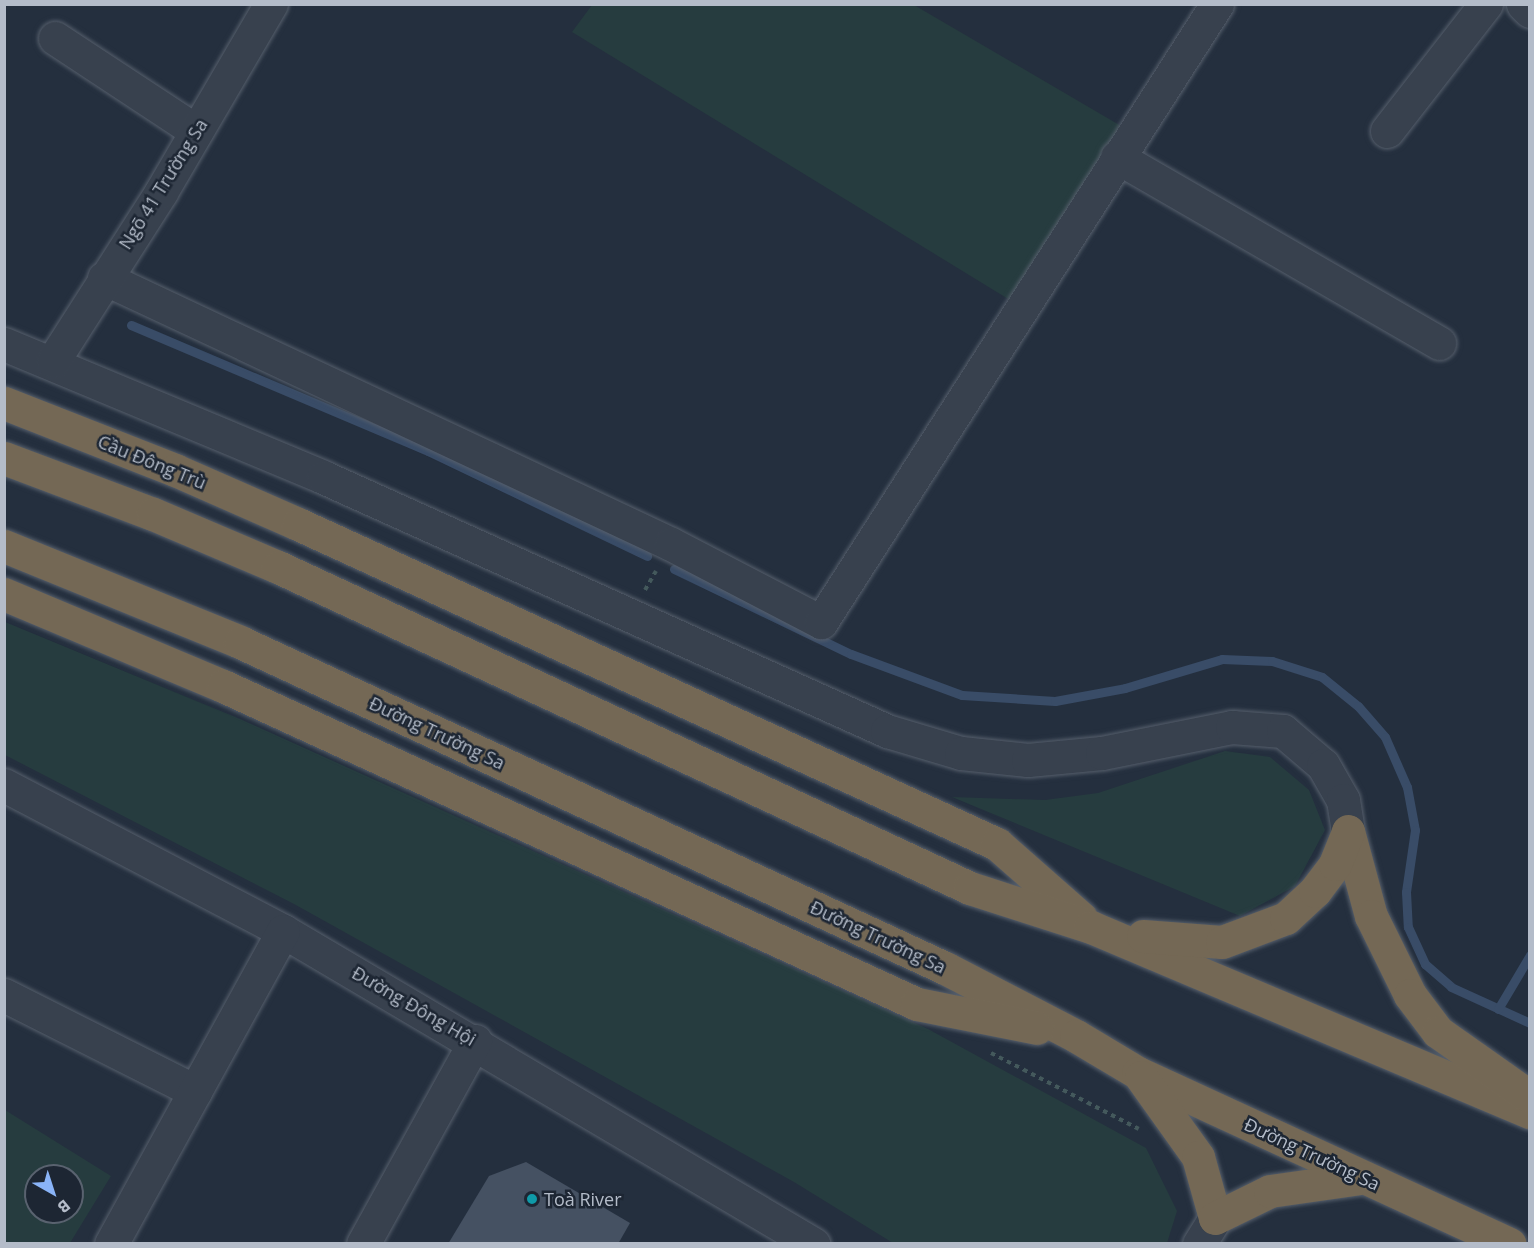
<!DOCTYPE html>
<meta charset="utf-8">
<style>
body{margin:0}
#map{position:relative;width:1534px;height:1248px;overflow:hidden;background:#242f3e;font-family:"Open Sans",sans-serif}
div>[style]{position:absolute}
.green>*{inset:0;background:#263c3f}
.stream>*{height:9px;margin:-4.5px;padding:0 4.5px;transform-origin:4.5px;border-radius:4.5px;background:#394c67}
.building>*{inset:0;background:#455162}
.path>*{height:4px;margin-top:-2px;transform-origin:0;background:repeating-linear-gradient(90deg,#44595c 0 4.5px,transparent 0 9px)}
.roads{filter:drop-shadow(0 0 2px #565f6c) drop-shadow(0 0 2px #565f6c)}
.minor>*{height:33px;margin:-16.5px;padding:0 16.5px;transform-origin:16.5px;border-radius:16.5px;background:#38414e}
.highway>*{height:33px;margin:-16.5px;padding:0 16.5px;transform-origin:16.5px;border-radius:16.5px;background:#746855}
.dots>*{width:16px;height:16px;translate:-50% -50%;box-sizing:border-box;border:3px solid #1d2633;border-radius:50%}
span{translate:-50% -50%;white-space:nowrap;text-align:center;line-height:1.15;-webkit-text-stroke:5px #1d2633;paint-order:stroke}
.street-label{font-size:18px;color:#b4bcc9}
.poi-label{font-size:18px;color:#b4bcc9}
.left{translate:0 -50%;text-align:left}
.frame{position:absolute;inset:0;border:6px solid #b4bcc9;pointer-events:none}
.north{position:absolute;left:24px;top:1164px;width:60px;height:60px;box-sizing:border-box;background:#1d2633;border:2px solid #59626f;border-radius:50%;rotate:141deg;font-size:16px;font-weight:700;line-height:24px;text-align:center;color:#b4bcc9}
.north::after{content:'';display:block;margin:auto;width:21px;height:27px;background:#8ab4f8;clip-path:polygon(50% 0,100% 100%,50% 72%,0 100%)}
</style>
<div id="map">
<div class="green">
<div style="clip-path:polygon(592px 5px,914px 5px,1133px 133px,1023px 308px,572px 32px)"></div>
<div style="clip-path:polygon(5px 622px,240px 719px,928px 1029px,1146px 1148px,1177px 1211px,1167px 1243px,893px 1243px,794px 1182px,294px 904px,5px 755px)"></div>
<div style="clip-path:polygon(1225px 751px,1270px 757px,1309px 790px,1325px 830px,1295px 886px,1240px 916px,952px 797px,1045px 800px,1098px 793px)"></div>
<div style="clip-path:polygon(evenodd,5px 1110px,111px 1176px,70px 1243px,5px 1243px,5px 1110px,36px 1176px,72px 1176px,72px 1212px,36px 1212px,36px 1176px)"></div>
</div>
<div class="stream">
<div style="left:131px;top:325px;width:323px;rotate:23deg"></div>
<div style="left:428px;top:451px;width:243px;rotate:25.6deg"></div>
<div style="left:674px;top:569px;width:196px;rotate:25.7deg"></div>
<div style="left:851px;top:654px;width:118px;rotate:20.3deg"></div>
<div style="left:962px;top:695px;width:93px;rotate:3.7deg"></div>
<div style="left:1055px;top:701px;width:71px;rotate:-10.5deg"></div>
<div style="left:1125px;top:688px;width:101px;rotate:-16.6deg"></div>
<div style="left:1222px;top:659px;width:50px;rotate:2.3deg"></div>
<div style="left:1272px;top:661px;width:52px;rotate:17.7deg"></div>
<div style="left:1322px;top:677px;width:46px;rotate:38.9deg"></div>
<div style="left:1358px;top:706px;width:41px;rotate:48.9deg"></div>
<div style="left:1385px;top:737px;width:55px;rotate:66.3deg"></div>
<div style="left:1407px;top:787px;width:44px;rotate:79.5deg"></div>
<div style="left:1415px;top:830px;width:63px;rotate:98.3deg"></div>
<div style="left:1406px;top:892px;width:35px;rotate:87deg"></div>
<div style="left:1408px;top:927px;width:41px;rotate:65.3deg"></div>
<div style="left:1425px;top:964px;width:35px;rotate:41deg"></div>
<div style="left:1451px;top:987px;width:87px;rotate:24.5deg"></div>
<div style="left:1498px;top:1009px;width:63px;rotate:-59.3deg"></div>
</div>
<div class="building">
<div style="clip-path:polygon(526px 1162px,630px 1223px,618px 1244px,448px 1244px,489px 1176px)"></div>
</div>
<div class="path">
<div style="left:645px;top:590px;width:22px;rotate:-60deg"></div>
<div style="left:991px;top:1053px;width:166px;rotate:27.2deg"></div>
</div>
<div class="roads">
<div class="minor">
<div style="left:1523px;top:4px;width:10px;rotate:45deg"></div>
<div style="left:55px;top:38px;width:169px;rotate:33.4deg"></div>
<div style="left:1387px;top:131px;width:161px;rotate:-52.1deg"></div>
<div style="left:1117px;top:157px;width:372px;rotate:30deg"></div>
<div style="left:104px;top:278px;width:626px;rotate:25.13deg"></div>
<div style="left:671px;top:544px;width:169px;rotate:27.5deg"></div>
<div style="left:821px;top:622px;width:734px;rotate:-57.35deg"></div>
<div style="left:4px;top:344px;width:346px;rotate:22.6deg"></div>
<div style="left:323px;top:477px;width:619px;rotate:24.24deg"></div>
<div style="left:887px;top:731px;width:77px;rotate:16.6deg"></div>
<div style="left:961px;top:753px;width:67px;rotate:6deg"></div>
<div style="left:1028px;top:760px;width:74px;rotate:-5.4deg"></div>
<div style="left:1102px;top:753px;width:133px;rotate:-11.3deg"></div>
<div style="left:1232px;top:727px;width:51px;rotate:4.5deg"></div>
<div style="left:1283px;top:731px;width:52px;rotate:40.4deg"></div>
<div style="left:1323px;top:765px;width:40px;rotate:60.3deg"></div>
<div style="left:1343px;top:800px;width:31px;rotate:81deg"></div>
<div style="left:53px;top:361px;width:201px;rotate:-57.4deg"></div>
<div style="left:161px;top:192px;width:218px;rotate:-59.7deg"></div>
<div style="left:4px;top:785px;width:315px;rotate:27.6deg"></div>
<div style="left:283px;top:931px;width:616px;rotate:30.56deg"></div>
<div style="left:4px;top:995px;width:214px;rotate:26.7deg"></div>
<div style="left:111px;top:1244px;width:357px;rotate:-61.2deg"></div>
<div style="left:363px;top:1244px;width:232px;rotate:-61.1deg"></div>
<div style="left:1199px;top:1244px;width:31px;rotate:-58deg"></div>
</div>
<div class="highway">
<div style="left:4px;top:403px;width:184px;rotate:21.4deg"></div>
<div style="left:175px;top:470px;width:134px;rotate:23.7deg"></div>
<div style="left:298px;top:524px;width:769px;rotate:24.6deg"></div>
<div style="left:997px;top:844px;width:112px;rotate:41.4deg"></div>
<div style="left:4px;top:458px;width:159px;rotate:20.6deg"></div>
<div style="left:153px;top:514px;width:136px;rotate:23deg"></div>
<div style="left:278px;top:567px;width:763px;rotate:24.89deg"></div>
<div style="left:970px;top:888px;width:127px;rotate:17.9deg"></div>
<div style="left:1091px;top:927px;width:476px;rotate:22.9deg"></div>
<div style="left:4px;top:546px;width:255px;rotate:22.1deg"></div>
<div style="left:240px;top:642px;width:777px;rotate:24.82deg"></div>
<div style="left:945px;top:968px;width:148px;rotate:27.4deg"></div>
<div style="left:1076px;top:1036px;width:72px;rotate:30.8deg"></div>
<div style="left:1138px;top:1073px;width:409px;rotate:24.7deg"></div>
<div style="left:4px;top:594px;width:238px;rotate:22.8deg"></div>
<div style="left:223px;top:686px;width:763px;rotate:24.62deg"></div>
<div style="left:917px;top:1004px;width:122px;rotate:11.3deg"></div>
<div style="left:1348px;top:831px;width:88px;rotate:74.9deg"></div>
<div style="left:1371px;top:916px;width:88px;rotate:63.7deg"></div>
<div style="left:1410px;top:995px;width:46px;rotate:52.9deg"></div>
<div style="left:1438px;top:1032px;width:108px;rotate:35.2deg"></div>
<div style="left:1143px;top:936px;width:79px;rotate:4.3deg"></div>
<div style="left:1222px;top:942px;width:68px;rotate:-20.6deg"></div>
<div style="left:1286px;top:918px;width:40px;rotate:-43deg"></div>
<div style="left:1315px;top:891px;width:34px;rotate:-53deg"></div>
<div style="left:1335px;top:864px;width:35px;rotate:-68deg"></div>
<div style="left:1141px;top:1077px;width:98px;rotate:54.5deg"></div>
<div style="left:1198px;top:1157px;width:63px;rotate:74.4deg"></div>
<div style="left:1215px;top:1218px;width:61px;rotate:-26.1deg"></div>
<div style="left:1270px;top:1191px;width:92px;rotate:-8.1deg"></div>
</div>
</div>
<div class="dots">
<div style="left:532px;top:1199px;background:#0f9aa8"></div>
</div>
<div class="street-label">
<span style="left:163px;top:184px;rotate:-58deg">Ngõ 41 Trường Sa</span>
<span style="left:152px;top:462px;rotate:22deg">Cầu Đông Trù</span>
<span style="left:437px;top:733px;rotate:25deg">Đường Trường Sa</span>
<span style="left:878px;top:937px;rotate:25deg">Đường Trường Sa</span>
<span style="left:414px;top:1006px;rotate:30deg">Đường Đông Hội</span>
<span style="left:1312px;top:1154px;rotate:25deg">Đường Trường Sa</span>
</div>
<div class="poi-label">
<span class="left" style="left:544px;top:1199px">Toà River</span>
</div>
<div class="frame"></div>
<div class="north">B</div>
</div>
